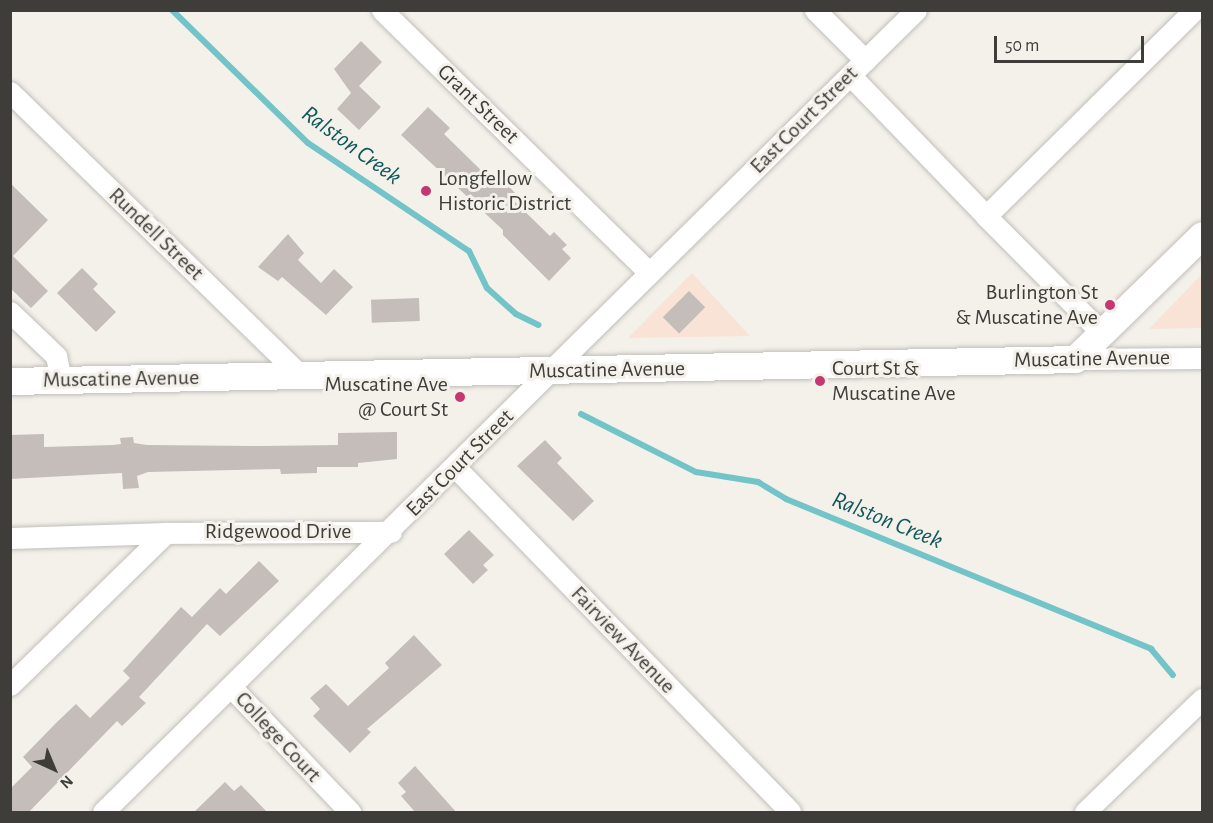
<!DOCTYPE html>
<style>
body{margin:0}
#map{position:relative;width:1213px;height:823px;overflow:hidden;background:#f4f1eb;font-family:"Alegreya Sans",sans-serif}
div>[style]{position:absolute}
.commercial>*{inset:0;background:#f9e3d6}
.stream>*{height:6px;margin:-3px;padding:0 3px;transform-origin:3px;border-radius:3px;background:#72c4c8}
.building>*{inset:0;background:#c4bdba;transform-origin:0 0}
.roads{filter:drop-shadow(0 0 2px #c2bfba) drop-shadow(0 0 2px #c2bfba)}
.minor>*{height:21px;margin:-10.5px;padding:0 10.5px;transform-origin:10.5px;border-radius:10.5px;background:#fff}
.major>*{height:27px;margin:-13.5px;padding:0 13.5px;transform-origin:13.5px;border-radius:13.5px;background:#fff}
.dots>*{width:16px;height:16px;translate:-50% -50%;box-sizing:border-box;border:3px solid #f4f1eb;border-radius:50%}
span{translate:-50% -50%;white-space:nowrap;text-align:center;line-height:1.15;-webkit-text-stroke:6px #f4f1eb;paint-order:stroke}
.street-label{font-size:22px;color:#3e3d3a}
.poi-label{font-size:22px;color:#3e3d3a}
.left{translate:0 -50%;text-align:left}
.right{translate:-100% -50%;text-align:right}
.water-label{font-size:24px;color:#10585b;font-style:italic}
.frame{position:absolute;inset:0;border:12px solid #3e3d3a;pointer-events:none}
.north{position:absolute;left:24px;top:739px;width:60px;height:60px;-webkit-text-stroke:4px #f4f1eb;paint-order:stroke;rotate:136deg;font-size:16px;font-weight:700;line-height:24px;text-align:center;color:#3e3d3a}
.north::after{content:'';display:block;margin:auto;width:21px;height:27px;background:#3e3d3a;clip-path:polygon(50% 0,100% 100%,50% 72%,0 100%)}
.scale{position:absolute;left:994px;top:36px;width:150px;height:27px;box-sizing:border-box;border:3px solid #3e3d3a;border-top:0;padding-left:8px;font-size:18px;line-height:21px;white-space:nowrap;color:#3e3d3a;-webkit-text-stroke:4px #f4f1eb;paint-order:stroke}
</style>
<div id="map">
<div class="commercial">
<div style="clip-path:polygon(692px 273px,750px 336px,628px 338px)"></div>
<div style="clip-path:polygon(1202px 274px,1202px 328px,1149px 329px)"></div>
</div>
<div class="stream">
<div style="left:172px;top:10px;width:190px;rotate:44.4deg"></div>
<div style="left:308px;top:143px;width:194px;rotate:33.9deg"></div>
<div style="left:469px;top:251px;width:41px;rotate:64.1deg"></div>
<div style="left:487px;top:288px;width:39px;rotate:42deg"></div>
<div style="left:516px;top:314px;width:25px;rotate:26deg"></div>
<div style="left:581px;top:414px;width:129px;rotate:26.8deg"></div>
<div style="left:696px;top:472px;width:63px;rotate:9.2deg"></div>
<div style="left:758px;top:482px;width:33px;rotate:31deg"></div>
<div style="left:786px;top:499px;width:395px;rotate:22.3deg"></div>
<div style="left:1151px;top:649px;width:34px;rotate:50deg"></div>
</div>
<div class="building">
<div style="clip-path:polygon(361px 41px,382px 62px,359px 86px,381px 107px,359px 130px,337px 109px,351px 93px,334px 69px)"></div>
<div style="clip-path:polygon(428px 107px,450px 128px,444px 134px,492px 181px,498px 175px,516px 194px,511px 198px,550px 236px,554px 232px,567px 245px,562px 249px,571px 258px,549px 281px,503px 235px,503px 230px,401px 135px)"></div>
<div style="clip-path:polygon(10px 183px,48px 220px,13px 256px,48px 291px,31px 308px,10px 288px)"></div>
<div style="clip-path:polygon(288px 234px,304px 253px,298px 260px,321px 283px,334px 269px,353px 287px,326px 315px,282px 277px,278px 281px,258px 267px)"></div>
<div style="clip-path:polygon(82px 268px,98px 284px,93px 289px,116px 312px,96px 332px,57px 293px)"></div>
<div style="left:689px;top:291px;width:23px;height:37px;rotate:45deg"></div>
<div style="left:419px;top:298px;width:23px;height:48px;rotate:88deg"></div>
<div style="clip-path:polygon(397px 432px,397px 459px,358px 463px,358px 467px,317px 467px,317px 473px,281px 474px,280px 469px,148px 472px,137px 476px,139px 488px,123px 489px,122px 473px,10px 479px,10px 435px,44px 434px,44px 447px,113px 445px,121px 444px,120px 438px,133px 437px,134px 443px,147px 445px,260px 446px,338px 445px,338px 433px)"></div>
<div style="clip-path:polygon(545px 440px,562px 458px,557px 463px,594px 501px,573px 521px,517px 466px)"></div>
<div style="clip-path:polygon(469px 530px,494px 555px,483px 565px,488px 570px,473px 584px,444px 554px)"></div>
<div style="clip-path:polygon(259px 561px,279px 581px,220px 636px,207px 624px,139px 697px,146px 703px,122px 726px,117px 721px,28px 813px,10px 813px,10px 789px,32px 767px,23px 757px,56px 723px,76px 704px,90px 718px,130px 678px,123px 671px,181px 607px,192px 617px,220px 588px,226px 594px)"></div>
<div style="clip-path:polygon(414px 635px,442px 665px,367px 729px,371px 732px,350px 753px,313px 716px,320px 709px,310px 698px,326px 684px,348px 706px,389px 668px,385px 663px)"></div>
<div style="clip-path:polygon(415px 766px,457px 813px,416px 813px,401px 796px,406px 792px,398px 783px)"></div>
<div style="clip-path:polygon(225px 782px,234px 791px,241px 785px,268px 813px,193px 813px)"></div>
</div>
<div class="roads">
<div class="minor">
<div style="left:382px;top:10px;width:375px;rotate:44.5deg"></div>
<div style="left:815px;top:10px;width:71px;rotate:45deg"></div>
<div style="left:850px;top:75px;width:196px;rotate:46deg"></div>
<div style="left:10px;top:92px;width:407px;rotate:44.3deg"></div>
<div style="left:10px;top:312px;width:64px;rotate:43.7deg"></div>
<div style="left:56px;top:356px;width:25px;rotate:78deg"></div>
<div style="left:1102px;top:333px;width:165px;rotate:-134.8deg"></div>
<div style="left:986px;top:216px;width:293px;rotate:-44.7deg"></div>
<div style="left:1075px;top:359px;width:127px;rotate:-0.5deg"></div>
<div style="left:456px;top:468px;width:479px;rotate:45.8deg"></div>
<div style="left:10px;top:538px;width:156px;rotate:-1.8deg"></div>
<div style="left:10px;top:685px;width:218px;rotate:-44.3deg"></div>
<div style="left:166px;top:533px;width:225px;rotate:-0.3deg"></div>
<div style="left:231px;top:687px;width:173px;rotate:46.4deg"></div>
<div style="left:103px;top:812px;width:1142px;rotate:-44.61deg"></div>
<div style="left:1085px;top:812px;width:163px;rotate:-44deg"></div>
</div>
<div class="major">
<div style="left:10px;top:381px;width:1065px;rotate:-1.18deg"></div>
<div style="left:1075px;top:359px;width:177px;rotate:-44.3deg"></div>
</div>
</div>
<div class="dots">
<div style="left:426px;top:191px;background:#c33870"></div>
<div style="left:1110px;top:305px;background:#c33870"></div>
<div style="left:820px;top:381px;background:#c33870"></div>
<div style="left:460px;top:397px;background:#c33870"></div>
</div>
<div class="street-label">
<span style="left:478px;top:104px;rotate:44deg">Grant Street</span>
<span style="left:804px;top:120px;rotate:-45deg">East Court Street</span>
<span style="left:156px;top:234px;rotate:44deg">Rundell Street</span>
<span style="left:1092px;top:359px;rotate:-1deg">Muscatine Avenue</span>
<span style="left:607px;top:370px;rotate:-1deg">Muscatine Avenue</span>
<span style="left:121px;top:379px;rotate:-1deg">Muscatine Avenue</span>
<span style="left:460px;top:463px;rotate:-45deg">East Court Street</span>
<span style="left:278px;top:532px">Ridgewood Drive</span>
<span style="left:623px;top:640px;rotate:46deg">Fairview Avenue</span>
<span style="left:278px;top:737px;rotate:47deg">College Court</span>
</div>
<div class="poi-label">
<span class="left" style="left:438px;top:191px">Longfellow<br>Historic District</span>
<span class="right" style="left:1098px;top:305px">Burlington St<br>&amp; Muscatine Ave</span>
<span class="left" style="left:832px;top:381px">Court St &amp;<br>Muscatine Ave</span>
<span class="right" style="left:448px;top:397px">Muscatine Ave<br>@ Court St</span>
</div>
<div class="water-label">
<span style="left:351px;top:146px;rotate:36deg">Ralston Creek</span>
<span style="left:887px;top:521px;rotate:22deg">Ralston Creek</span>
</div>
<div class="frame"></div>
<div class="north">N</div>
<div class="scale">50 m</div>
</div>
